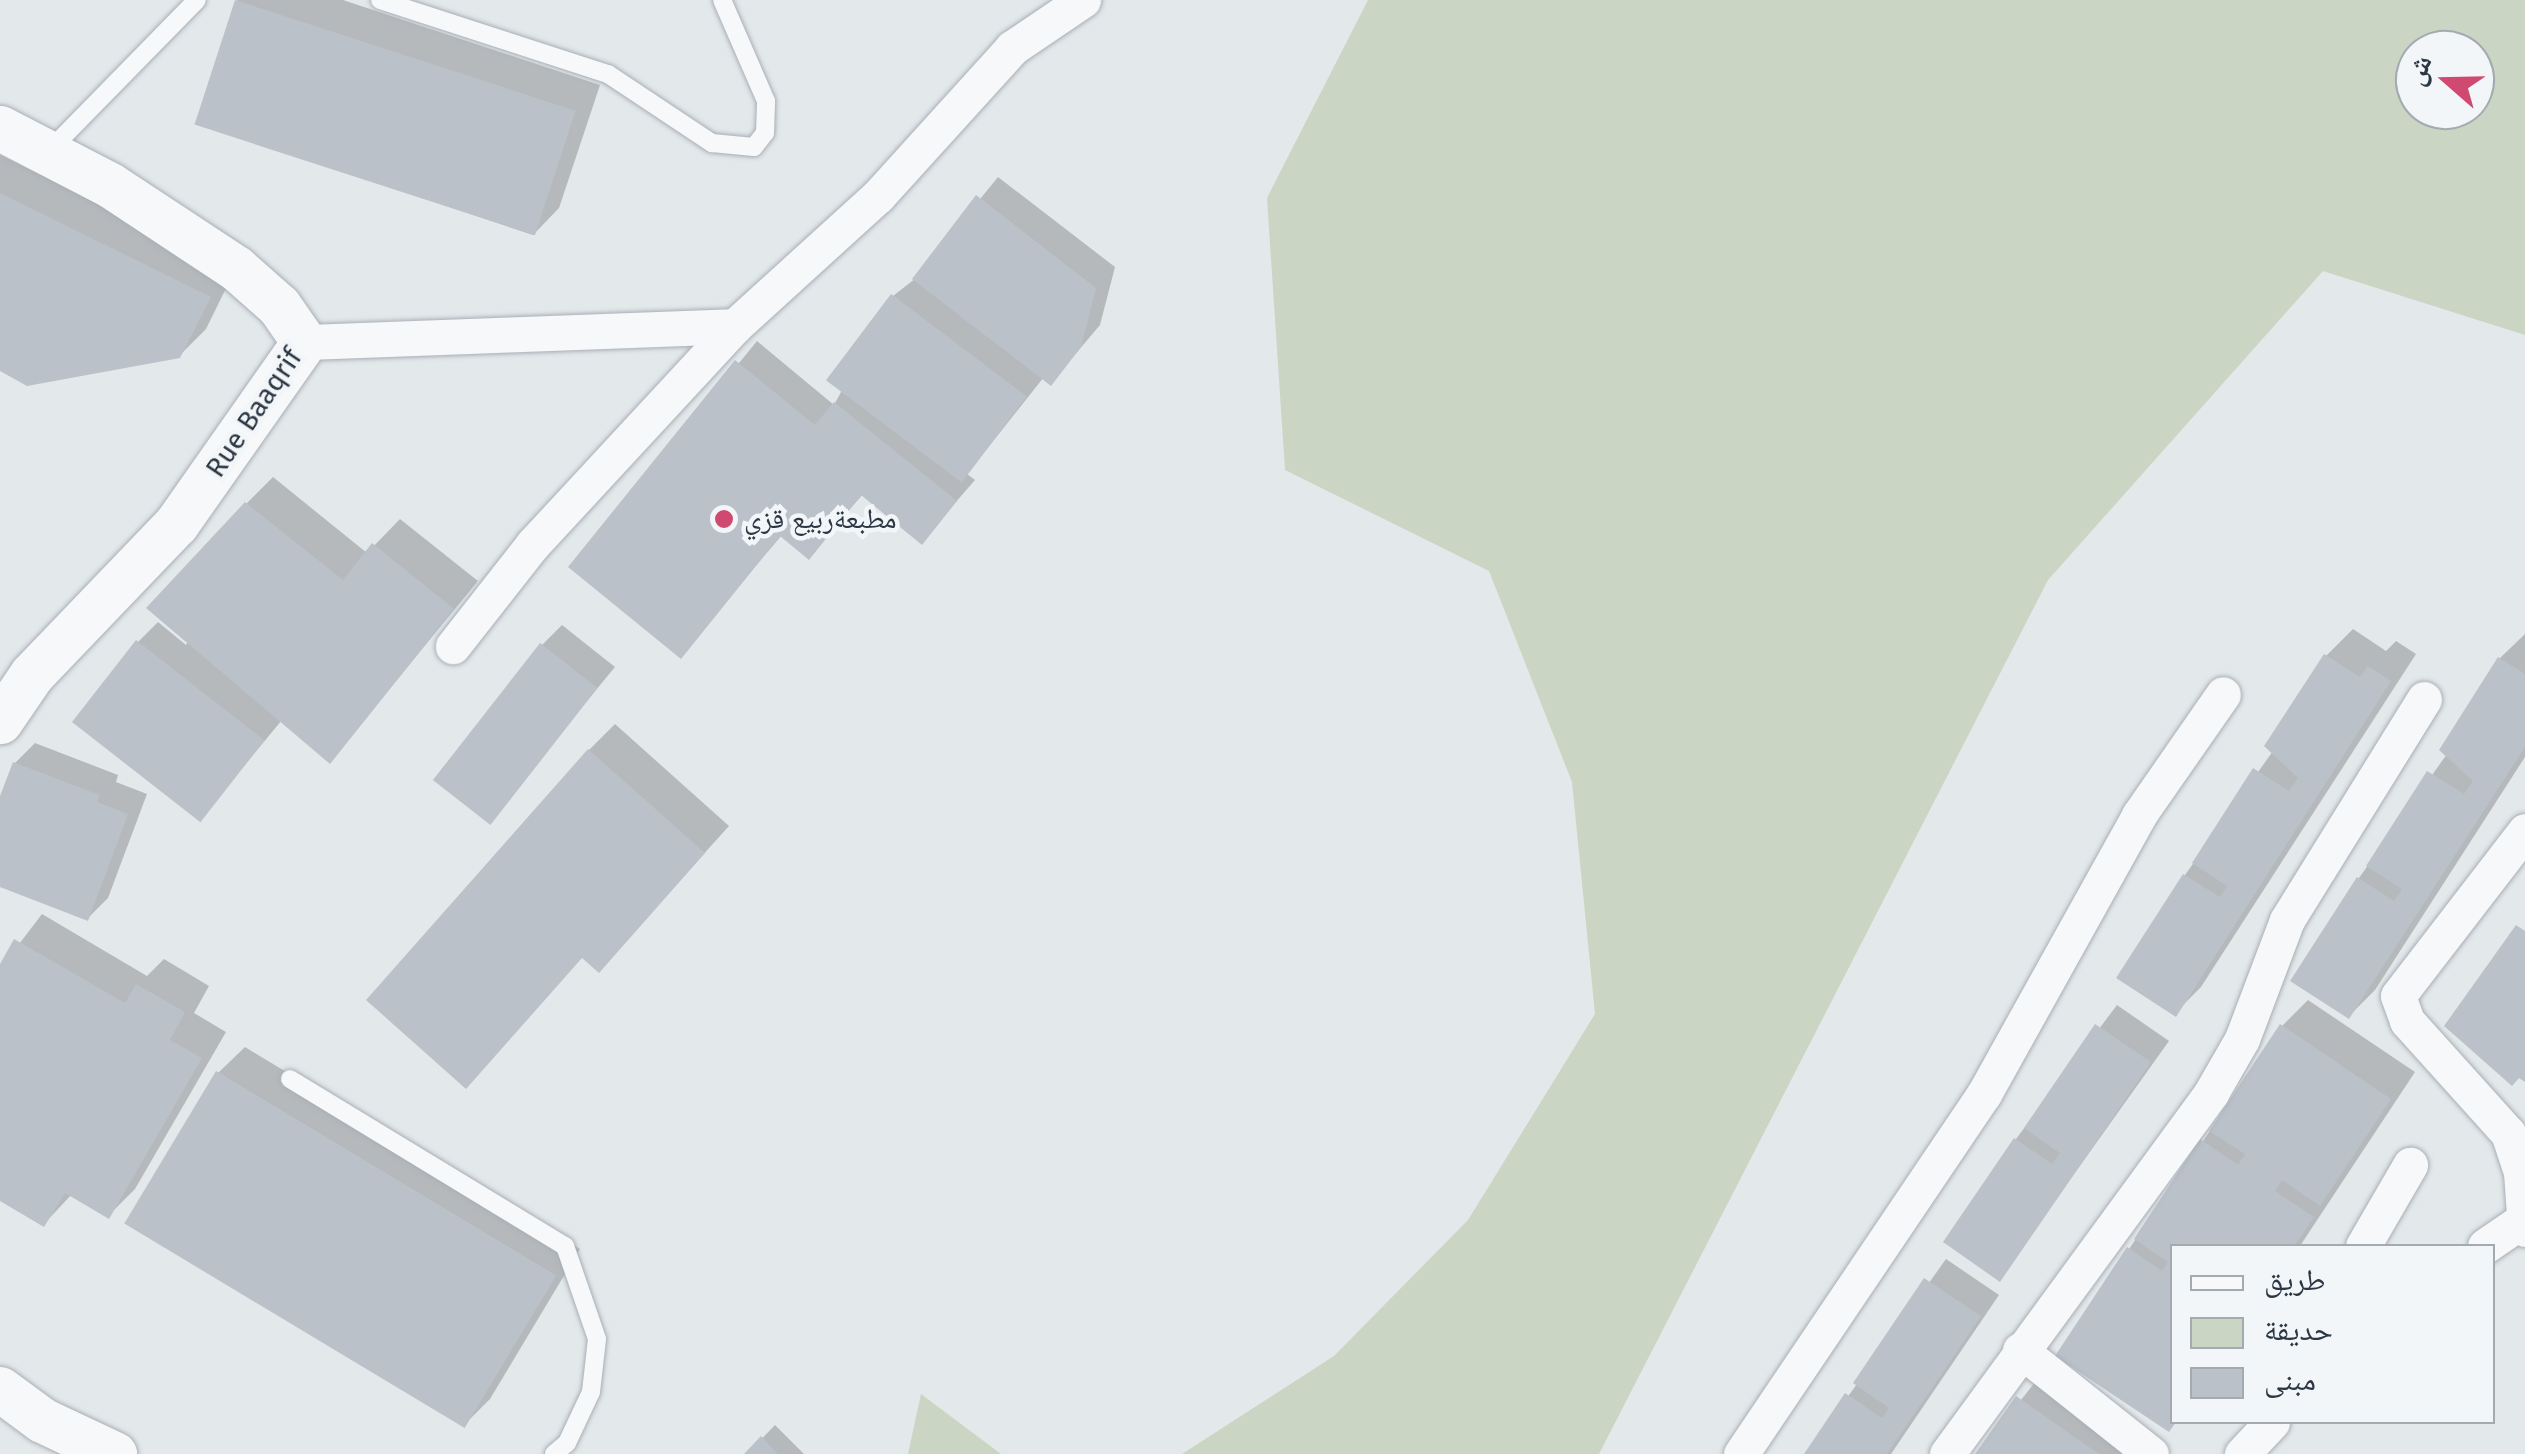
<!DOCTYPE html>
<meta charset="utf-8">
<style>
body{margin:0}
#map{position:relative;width:2525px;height:1454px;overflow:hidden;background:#e3e8eb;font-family:"Fira Sans","Noto Naskh Arabic",sans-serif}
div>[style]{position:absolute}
.green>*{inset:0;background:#cbd5c4}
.shadow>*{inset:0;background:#0003}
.building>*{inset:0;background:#bac1c9;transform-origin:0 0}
.roads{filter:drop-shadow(0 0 2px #a8afb6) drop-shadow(0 0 2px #a8afb6)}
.service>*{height:18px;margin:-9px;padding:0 9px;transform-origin:9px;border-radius:9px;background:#f6f8f9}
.minor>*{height:35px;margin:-17.5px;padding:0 17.5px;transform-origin:17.5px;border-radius:17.5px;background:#f6f8f9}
.tertiary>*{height:45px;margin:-22.5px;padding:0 22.5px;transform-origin:22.5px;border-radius:22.5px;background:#f6f8f9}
.dots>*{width:28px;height:28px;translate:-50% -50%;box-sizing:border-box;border:5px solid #f3f6f8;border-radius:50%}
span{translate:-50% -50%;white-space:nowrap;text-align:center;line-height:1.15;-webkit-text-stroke:9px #f3f6f8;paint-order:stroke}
.street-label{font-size:28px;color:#2b3744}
.poi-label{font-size:28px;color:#2b3744}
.left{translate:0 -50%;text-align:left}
.legend{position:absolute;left:2170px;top:1244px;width:325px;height:180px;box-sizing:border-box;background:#f3f6f8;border:2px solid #a3aab0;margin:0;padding:12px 18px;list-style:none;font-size:30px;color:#2b3744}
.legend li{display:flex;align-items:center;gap:20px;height:50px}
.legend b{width:50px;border:2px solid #a3aab0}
.north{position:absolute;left:2395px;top:30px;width:100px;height:100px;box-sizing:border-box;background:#f3f6f8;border:2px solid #a3aab0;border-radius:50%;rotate:290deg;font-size:28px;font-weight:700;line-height:40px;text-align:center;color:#2b3744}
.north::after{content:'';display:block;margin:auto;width:35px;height:45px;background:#d04970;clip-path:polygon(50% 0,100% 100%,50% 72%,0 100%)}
</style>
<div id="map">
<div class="green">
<div style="clip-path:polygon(evenodd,1368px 0,2525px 0,2525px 335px,2323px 271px,2048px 580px,1599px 1454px,1182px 1454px,1334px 1356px,1468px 1220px,1595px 1014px,1572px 782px,1489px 571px,1285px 470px,1267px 198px,1368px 0,2415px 50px,2475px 50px,2475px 110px,2415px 110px,2415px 50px)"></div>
<div style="clip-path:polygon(921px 1394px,1001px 1454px,908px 1454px)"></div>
</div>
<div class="shadow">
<div style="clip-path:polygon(237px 0,343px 0,600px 85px,559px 208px,533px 235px,197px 123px)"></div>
<div style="clip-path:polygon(0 155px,235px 270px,206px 329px,179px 356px,0 369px)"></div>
<div style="clip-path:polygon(998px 177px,1115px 267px,1100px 325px,1051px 383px,1044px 377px,967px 474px,975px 480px,922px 541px,863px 494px,809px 557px,782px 535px,680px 655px,572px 567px,757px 341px,834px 405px,893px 296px,916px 278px)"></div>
<div style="clip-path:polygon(273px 477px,367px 553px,400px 519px,478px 581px,330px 761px,282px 720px,199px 820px,138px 642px,158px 622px,186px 645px,247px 503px)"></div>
<div style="clip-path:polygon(562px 625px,615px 667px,488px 821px,542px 645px)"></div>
<div style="clip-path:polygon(2353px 629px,2386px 651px,2396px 641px,2416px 654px,2201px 987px,2175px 1013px,2185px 875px,2273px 751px,2268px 746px,2326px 656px)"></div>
<div style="clip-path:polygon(2525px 634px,2525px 757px,2375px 990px,2349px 1016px,2359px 878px,2447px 754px,2442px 749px,2500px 658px)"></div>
<div style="clip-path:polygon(615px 724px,729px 826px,599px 970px,589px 750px)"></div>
<div style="clip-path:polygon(35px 743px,118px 775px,116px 782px,147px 794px,108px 898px,88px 918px,0 884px,0 803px,15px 763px)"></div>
<div style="clip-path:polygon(42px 914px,147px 976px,164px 959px,209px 986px,194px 1013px,226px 1032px,135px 1189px,109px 1215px,72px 1194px,44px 1224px,0 1198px,0 969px)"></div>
<div style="clip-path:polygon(2308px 1000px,2415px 1072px,2300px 1246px,2172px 1246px,2172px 1422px,2129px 1249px,2282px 1026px)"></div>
<div style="clip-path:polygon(2117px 1005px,2169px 1041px,2000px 1278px,2016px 1139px)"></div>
<div style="clip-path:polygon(245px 1047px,580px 1249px,490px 1399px,464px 1425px,218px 1073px)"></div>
<div style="clip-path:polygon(1946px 1259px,1999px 1295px,1891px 1454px,1807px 1454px)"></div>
<div style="clip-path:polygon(2044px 1371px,2153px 1454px,1978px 1454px)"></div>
<div style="clip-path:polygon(775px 1425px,804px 1454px,747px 1454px)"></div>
</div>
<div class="building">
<div style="left:235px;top:0;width:358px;height:131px;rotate:18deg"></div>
<div style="clip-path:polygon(0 193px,211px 297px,180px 358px,27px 386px,0 371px)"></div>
<div style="clip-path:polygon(976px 195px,1096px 288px,1081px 347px,1051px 386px,912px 279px)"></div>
<div style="left:891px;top:294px;width:170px;height:108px;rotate:37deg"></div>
<div style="clip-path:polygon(735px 360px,815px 425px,834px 402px,957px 501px,922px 545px,861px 495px,809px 560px,780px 536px,681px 659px,568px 567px)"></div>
<div style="clip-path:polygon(245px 502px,343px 580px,372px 543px,454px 609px,330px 764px,146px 608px)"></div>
<div style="left:136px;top:640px;width:163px;height:104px;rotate:38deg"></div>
<div style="left:540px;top:643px;width:73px;height:174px;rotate:38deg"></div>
<div style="clip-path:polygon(2324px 654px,2360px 677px,2368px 666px,2391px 681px,2176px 1017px,2116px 978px,2183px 874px,2220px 897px,2227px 886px,2192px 863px,2253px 768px,2289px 791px,2298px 778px,2264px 746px)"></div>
<div style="clip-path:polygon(2498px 657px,2525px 674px,2525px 747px,2349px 1019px,2290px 981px,2357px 877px,2394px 901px,2402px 889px,2366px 866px,2427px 771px,2464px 794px,2473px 781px,2439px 750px)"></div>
<div style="clip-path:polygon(588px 749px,705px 853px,599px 973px,582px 958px,466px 1089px,366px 1000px)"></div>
<div style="clip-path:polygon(13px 762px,100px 795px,97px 802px,128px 814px,88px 921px,0 887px,0 796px)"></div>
<div style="clip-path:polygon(2516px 925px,2525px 931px,2525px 1082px,2519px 1078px,2512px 1086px,2444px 1026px)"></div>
<div style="clip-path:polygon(14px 939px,125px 1003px,136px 984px,185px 1012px,170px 1040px,202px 1058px,109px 1219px,65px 1193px,44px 1227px,0 1201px,0 964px)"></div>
<div style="clip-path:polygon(2095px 1024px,2151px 1062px,2000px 1282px,1943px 1242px,2014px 1138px,2052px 1164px,2060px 1153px,2024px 1128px)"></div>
<div style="clip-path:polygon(2280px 1024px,2391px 1099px,2320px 1206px,2282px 1180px,2275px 1191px,2314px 1217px,2294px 1246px,2172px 1246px,2176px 1422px,2169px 1432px,2055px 1356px,2127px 1247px,2162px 1271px,2168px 1262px,2134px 1239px,2200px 1139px,2238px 1165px,2245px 1154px,2209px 1131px)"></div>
<div style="left:216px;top:1071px;width:397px;height:178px;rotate:31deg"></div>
<div style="clip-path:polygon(1924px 1278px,1981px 1316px,1887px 1454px,1804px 1454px,1845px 1393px,1882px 1418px,1889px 1408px,1853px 1383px)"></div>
<div style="clip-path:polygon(2016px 1396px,2099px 1454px,1975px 1454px)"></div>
<div style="clip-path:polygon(761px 1436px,778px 1454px,744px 1454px)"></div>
</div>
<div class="roads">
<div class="service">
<div style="left:380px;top:0;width:240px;rotate:18deg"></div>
<div style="left:608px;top:74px;width:125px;rotate:33.6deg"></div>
<div style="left:712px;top:143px;width:42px;rotate:5.4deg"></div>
<div style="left:754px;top:147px;width:18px;rotate:-52deg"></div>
<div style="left:765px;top:133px;width:32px;rotate:-88deg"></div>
<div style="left:766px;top:101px;width:110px;rotate:-113.5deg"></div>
<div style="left:47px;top:153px;width:214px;rotate:-45.6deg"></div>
<div style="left:290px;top:1079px;width:322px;rotate:31.3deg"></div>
<div style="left:565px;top:1246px;width:98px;rotate:71deg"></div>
<div style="left:597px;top:1339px;width:53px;rotate:96.5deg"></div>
<div style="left:591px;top:1392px;width:56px;rotate:115.2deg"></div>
<div style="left:567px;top:1443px;width:17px;rotate:140deg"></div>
</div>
<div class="minor">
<div style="left:735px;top:326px;width:193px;rotate:-42.3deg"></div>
<div style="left:878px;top:196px;width:200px;rotate:-47.8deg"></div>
<div style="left:1012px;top:48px;width:86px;rotate:-34.1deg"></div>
<div style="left:304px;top:342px;width:431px;rotate:-2.1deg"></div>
<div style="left:735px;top:326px;width:297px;rotate:132.8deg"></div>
<div style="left:533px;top:544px;width:130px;rotate:128.1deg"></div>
<div style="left:2525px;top:831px;width:208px;rotate:127.6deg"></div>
<div style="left:2398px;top:996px;width:27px;rotate:70deg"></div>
<div style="left:2407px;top:1021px;width:151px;rotate:48deg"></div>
<div style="left:2508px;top:1133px;width:41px;rotate:71.6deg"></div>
<div style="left:2521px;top:1172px;width:57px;rotate:86deg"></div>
<div style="left:2363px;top:1246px;width:94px;rotate:-59.9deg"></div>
<div style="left:2485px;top:1246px;width:46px;rotate:-34.4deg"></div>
<div style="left:2020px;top:1350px;width:167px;rotate:38.4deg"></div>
<div style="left:1741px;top:1454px;width:434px;rotate:-56deg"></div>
<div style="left:1984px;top:1094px;width:319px;rotate:-60.9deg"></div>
<div style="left:2139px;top:815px;width:147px;rotate:-55.2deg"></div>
<div style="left:1947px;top:1454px;width:447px;rotate:-53.8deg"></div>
<div style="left:2211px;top:1093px;width:62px;rotate:-60.1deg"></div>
<div style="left:2242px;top:1039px;width:127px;rotate:-69.3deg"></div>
<div style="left:2287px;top:920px;width:260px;rotate:-58.2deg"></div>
<div style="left:2242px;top:1454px;width:44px;rotate:-46.8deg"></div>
</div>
<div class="tertiary">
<div style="left:0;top:128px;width:124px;rotate:27.4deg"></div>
<div style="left:110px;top:185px;width:151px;rotate:33.4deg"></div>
<div style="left:236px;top:268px;width:57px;rotate:41.5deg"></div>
<div style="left:279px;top:306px;width:44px;rotate:55.2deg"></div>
<div style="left:304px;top:342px;width:223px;rotate:125.1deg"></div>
<div style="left:176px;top:524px;width:208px;rotate:133.8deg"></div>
<div style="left:32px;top:674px;width:57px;rotate:124.2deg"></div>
<div style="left:0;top:1389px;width:52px;rotate:36.4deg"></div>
<div style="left:42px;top:1420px;width:80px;rotate:25.3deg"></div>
</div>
</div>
<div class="dots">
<div style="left:724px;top:519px;background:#d04970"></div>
</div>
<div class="street-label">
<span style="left:254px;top:413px;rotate:-56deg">Rue Baaqrif</span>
</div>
<div class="poi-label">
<span class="left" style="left:744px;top:519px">مطبعةربيع قزي</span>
</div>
<ul class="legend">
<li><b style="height:12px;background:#f6f8f9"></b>طريق</li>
<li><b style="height:28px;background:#cbd5c4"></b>حديقة</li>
<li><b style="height:28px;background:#bac1c9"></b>مبنى</li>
</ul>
<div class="north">ش</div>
</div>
